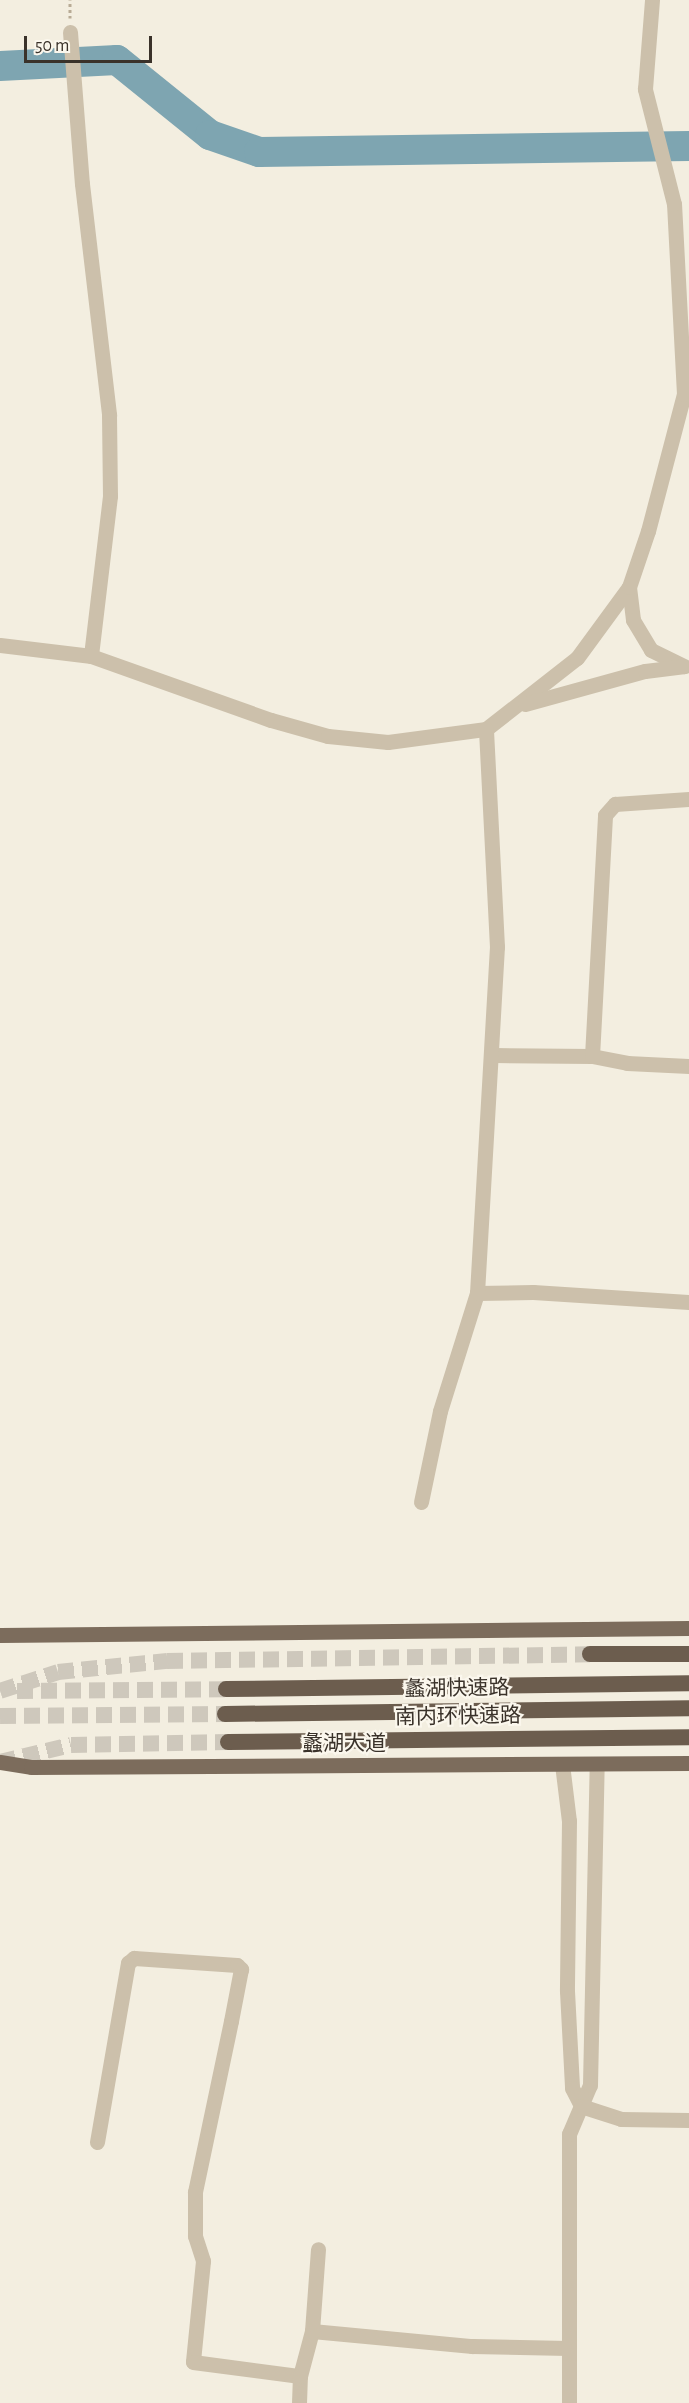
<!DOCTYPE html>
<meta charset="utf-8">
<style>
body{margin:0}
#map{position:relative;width:689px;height:2403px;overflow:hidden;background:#f3eee0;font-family:"Alegreya Sans","Noto Sans SC",sans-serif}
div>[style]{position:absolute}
.river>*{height:30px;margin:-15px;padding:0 15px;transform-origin:15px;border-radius:15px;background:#7ea5b1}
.trunk-tunnel>*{height:16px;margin-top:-8px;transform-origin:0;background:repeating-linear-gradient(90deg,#cec8bc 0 16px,transparent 0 24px)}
.path>*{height:3px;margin-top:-1.5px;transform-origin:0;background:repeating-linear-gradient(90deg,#b8ab95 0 3px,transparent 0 6px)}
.minor>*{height:15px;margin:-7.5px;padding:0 7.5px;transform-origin:7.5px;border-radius:7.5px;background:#ccc0ab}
.primary>*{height:15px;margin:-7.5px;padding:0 7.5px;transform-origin:7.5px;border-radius:7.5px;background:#7c6c5c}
.trunk>*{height:16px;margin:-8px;padding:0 8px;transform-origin:8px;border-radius:8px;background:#6c5d4e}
span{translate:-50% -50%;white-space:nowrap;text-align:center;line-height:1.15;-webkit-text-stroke:4.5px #fbf7ed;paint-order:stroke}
.street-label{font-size:21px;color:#3a322a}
.scale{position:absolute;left:24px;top:36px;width:128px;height:27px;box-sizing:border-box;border:3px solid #3a322a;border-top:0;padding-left:8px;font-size:18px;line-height:21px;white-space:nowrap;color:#3a322a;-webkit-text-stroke:4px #fbf7ed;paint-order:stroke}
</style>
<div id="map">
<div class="river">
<div style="left:0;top:66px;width:117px;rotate:-2.9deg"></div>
<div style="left:117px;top:60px;width:119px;rotate:38.9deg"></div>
<div style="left:210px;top:135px;width:52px;rotate:19.1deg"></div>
<div style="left:259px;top:152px;width:430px;rotate:-0.8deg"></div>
</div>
<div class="trunk-tunnel">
<div style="left:0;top:1691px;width:61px;rotate:-18.1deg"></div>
<div style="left:58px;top:1672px;width:110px;rotate:-5.8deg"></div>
<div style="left:167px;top:1661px;width:423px;rotate:-0.9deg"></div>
<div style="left:17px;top:1691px;width:209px;rotate:-0.5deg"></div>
<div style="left:0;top:1716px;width:225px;rotate:-0.5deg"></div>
<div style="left:0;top:1762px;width:73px;rotate:-13.5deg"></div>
<div style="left:71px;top:1745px;width:157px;rotate:-1.1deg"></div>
</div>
<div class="path">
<div style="left:70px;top:18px;width:18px;rotate:-90deg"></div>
</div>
<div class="minor">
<div style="left:70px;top:32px;width:152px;rotate:85.5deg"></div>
<div style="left:82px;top:184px;width:233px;rotate:83.3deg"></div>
<div style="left:109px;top:415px;width:81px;rotate:89.3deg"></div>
<div style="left:110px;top:496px;width:161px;rotate:96.8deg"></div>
<div style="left:629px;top:587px;width:33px;rotate:83deg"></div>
<div style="left:633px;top:620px;width:35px;rotate:59deg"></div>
<div style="left:651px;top:650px;width:37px;rotate:26deg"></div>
<div style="left:0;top:645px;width:92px;rotate:6.9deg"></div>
<div style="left:91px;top:656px;width:191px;rotate:19.6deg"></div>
<div style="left:271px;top:720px;width:59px;rotate:15.7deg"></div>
<div style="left:328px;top:736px;width:60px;rotate:5.7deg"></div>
<div style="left:388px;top:742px;width:99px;rotate:-7.6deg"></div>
<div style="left:486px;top:729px;width:115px;rotate:-38deg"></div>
<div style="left:577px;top:658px;width:88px;rotate:-53.8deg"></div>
<div style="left:629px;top:587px;width:59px;rotate:-71.3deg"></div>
<div style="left:648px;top:531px;width:142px;rotate:-75.3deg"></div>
<div style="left:684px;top:394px;width:190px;rotate:-93deg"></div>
<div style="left:674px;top:204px;width:119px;rotate:-104.2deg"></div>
<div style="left:645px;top:89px;width:89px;rotate:-85.5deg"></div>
<div style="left:525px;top:704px;width:124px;rotate:-15.4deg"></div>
<div style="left:645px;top:671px;width:38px;rotate:-7deg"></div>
<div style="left:494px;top:1055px;width:98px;rotate:0.6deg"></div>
<div style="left:592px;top:1056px;width:36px;rotate:11deg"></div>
<div style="left:627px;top:1063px;width:62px;rotate:2.8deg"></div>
<div style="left:592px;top:1056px;width:241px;rotate:-86.9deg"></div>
<div style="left:605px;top:815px;width:15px;rotate:-48deg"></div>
<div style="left:615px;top:804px;width:74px;rotate:-3.9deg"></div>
<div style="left:477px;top:1293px;width:56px;rotate:-1deg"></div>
<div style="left:533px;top:1292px;width:156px;rotate:3.7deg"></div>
<div style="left:421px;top:1502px;width:93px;rotate:-78.2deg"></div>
<div style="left:440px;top:1411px;width:124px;rotate:-72.6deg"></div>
<div style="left:477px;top:1293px;width:347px;rotate:-86.7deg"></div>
<div style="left:497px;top:947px;width:218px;rotate:-92.9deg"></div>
<div style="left:562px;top:1764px;width:57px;rotate:83deg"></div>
<div style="left:569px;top:1821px;width:170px;rotate:90.7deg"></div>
<div style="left:567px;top:1991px;width:97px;rotate:87deg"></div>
<div style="left:572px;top:2088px;width:20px;rotate:63deg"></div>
<div style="left:581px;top:2106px;width:23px;rotate:-67deg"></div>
<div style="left:590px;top:2085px;width:321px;rotate:-88.8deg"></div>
<div style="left:97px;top:2142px;width:182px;rotate:-80.2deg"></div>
<div style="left:128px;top:1963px;width:8px;rotate:-40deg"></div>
<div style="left:134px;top:1958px;width:103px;rotate:3.9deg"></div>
<div style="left:237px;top:1965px;width:6px;rotate:45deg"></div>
<div style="left:241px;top:1969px;width:53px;rotate:100.9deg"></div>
<div style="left:231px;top:2021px;width:175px;rotate:101.9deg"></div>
<div style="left:195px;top:2192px;width:44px;rotate:90deg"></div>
<div style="left:195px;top:2236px;width:26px;rotate:72deg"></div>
<div style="left:203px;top:2261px;width:101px;rotate:95.7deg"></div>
<div style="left:193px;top:2362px;width:108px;rotate:7.5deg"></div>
<div style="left:312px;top:2331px;width:161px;rotate:5.4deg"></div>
<div style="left:472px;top:2346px;width:96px;rotate:1.2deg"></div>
<div style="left:299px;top:2403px;width:27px;rotate:-88deg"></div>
<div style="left:300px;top:2376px;width:47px;rotate:-75.1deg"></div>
<div style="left:312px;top:2331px;width:82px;rotate:-85.8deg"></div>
<div style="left:569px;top:2403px;width:269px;rotate:-90deg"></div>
<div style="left:569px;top:2134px;width:30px;rotate:-67deg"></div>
<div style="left:581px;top:2106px;width:42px;rotate:18deg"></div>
<div style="left:621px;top:2119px;width:68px;rotate:0.8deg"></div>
</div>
<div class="primary">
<div style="left:0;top:1635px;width:689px;rotate:-0.58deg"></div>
<div style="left:0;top:1762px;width:31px;rotate:9deg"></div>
<div style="left:31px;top:1767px;width:658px;rotate:-0.35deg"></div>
</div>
<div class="trunk">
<div style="left:590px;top:1654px;width:99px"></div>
<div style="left:226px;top:1689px;width:463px;rotate:-0.7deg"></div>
<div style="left:225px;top:1714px;width:464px;rotate:-0.7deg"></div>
<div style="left:228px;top:1742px;width:461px;rotate:-0.6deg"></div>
</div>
<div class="street-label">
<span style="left:457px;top:1689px;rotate:-1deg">蠡湖快速路</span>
<span style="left:458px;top:1717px;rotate:-1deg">南内环快速路</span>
<span style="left:344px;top:1744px">蠡湖大道</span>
</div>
<div class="scale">50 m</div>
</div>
